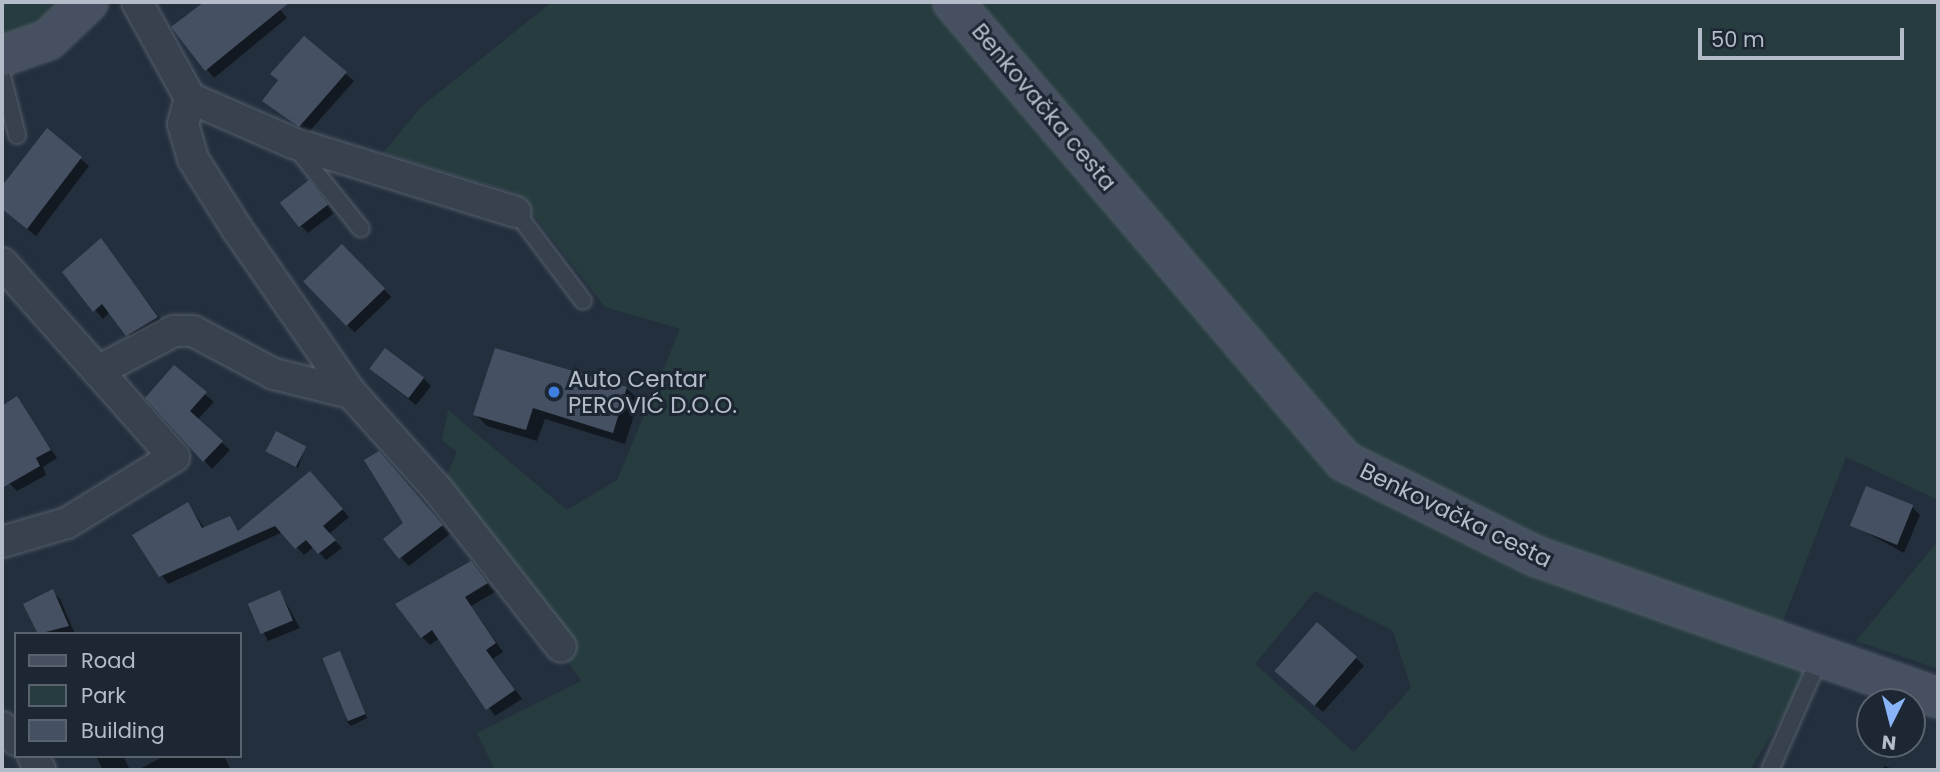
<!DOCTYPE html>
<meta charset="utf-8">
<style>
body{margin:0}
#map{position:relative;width:1940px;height:772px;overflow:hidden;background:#242f3e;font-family:Poppins,sans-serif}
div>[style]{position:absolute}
.green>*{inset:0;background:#263c3f}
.shadow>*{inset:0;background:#0007;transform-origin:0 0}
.building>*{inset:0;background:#455162;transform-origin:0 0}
.roads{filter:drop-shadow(0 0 2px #565f6c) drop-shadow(0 0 2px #565f6c)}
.service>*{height:16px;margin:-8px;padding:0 8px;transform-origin:8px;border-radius:8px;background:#38414e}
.minor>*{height:30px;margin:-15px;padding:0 15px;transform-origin:15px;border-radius:15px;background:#38414e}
.secondary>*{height:38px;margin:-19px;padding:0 19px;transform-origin:19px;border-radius:19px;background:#465061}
.dots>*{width:19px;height:19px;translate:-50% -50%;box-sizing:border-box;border:4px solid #1d2633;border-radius:50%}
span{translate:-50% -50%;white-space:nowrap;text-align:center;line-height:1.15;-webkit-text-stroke:6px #1d2633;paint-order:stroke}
.street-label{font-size:23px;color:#b4bcc9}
.poi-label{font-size:23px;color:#b4bcc9}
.left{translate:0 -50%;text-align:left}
.frame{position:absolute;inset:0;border:4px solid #b4bcc9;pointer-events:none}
.legend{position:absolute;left:14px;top:632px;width:228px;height:126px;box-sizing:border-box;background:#1d2633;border:2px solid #59626f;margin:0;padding:9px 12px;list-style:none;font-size:21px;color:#b4bcc9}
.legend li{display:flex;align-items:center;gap:14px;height:35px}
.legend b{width:35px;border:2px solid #59626f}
.north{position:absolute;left:1856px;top:688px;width:70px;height:70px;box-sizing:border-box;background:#1d2633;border:2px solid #59626f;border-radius:50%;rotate:186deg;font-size:19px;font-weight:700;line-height:28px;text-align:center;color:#b4bcc9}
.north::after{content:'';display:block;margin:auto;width:24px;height:32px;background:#8ab4f8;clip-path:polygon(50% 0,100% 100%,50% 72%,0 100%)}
.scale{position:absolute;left:1698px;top:28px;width:206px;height:32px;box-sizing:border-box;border:4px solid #b4bcc9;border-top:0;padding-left:9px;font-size:21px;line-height:24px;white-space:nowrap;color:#b4bcc9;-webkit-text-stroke:5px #1d2633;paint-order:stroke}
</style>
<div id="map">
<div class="green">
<div style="clip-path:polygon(2px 2px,88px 2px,2px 56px)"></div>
<div style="clip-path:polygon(evenodd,552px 2px,1938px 2px,1938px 500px,1846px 457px,1775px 642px,1820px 657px,1750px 770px,495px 770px,477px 733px,581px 681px,445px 479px,457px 452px,442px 440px,448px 410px,567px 510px,617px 480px,680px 329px,605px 307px,517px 194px,383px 153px,421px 107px,552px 2px,1315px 591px,1393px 631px,1411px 688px,1354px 752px,1255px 664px,1315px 591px)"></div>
<div style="clip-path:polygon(1938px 541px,1938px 669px,1856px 641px)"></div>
</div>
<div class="shadow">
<div style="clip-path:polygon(206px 2px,274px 2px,287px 18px,214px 78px,173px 28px)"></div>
<div style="clip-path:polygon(304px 38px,354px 81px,308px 133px,264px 101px)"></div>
<div style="clip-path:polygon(47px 130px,89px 166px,36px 236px,2px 208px,2px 189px)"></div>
<div style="clip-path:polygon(317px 191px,334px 213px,308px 233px,300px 225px)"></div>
<div style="clip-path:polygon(101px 241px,165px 325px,136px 343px,110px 312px,103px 319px,64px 273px)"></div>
<div style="left:342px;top:246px;width:71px;height:51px;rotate:46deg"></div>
<div style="clip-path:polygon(174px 368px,214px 402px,197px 420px,230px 450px,212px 469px,148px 398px)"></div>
<div style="clip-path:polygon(380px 377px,423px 378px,431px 386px,416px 405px)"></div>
<div style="clip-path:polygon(626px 388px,639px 400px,625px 444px,545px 419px,537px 441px,487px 426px,475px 414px)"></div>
<div style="clip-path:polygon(16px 399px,57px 458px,43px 467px,46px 475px,17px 491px,9px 483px,2px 488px,2px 408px)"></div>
<div style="clip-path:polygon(305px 447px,298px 468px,271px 454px)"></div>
<div style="clip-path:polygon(387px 461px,450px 534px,409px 566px,401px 558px,405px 524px)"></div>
<div style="clip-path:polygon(317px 480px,349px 517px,329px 534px,342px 548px,326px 560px,314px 547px,304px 555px,283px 532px,168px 584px,134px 536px,188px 504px,205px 529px,229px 518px,240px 532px)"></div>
<div style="clip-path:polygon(1912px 507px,1920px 515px,1904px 553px,1851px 524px)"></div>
<div style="clip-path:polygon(471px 563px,495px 592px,471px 606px,503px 652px,493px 659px,522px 699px,495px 716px,440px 638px,430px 645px,422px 637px)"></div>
<div style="clip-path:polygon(52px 591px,60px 599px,75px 634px,40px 634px,25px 604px)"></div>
<div style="clip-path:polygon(280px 592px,300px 628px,268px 641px,249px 604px)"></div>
<div style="clip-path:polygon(339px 653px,367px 718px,351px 726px,347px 722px)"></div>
<div style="clip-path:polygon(1356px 658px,1364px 666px,1323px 712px,1287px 680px)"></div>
<div style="clip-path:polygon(96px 756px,123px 756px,130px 770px,103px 770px)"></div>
<div style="clip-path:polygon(164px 756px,224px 756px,231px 770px,138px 770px)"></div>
<div style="clip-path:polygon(1884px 766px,1897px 770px,1883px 770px)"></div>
</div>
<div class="building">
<div style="clip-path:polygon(204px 2px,290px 2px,205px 71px,171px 27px)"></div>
<div style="clip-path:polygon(304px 36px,347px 72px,299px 127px,262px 101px,278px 80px,270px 74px)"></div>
<div style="clip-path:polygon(47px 128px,82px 157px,27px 229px,2px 209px,2px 186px)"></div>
<div style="left:309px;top:180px;width:31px;height:37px;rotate:52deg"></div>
<div style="clip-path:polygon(101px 238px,158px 317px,126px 336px,102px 304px,93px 312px,62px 272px)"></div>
<div style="left:342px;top:244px;width:62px;height:54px;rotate:46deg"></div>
<div style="left:385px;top:348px;width:49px;height:26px;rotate:37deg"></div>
<div style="clip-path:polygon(495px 348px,627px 387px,613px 433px,533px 408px,526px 430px,473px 415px)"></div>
<div style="clip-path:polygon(174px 365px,207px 392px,190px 411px,223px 441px,203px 462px,145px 398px)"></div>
<div style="clip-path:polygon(17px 396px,51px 450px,36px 458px,40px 466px,2px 488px,2px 406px)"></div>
<div style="left:276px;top:431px;width:34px;height:23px;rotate:27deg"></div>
<div style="clip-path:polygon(379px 451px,443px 525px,399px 559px,383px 539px,403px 523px,364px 460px)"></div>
<div style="clip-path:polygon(310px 471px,343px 509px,323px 526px,336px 540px,318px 554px,306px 540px,295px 549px,275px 526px,159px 577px,132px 535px,188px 502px,202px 528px,230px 516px,238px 531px)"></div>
<div style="left:1866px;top:486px;width:51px;height:43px;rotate:22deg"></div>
<div style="clip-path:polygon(471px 561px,488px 583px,465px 597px,496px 643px,486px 650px,515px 690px,486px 710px,432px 630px,421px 638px,395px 604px)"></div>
<div style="clip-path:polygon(53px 589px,69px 626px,38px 634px,23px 604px)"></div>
<div style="left:280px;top:590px;width:33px;height:35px;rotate:67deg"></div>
<div style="left:1317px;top:622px;width:53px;height:65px;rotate:41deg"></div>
<div style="left:340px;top:651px;width:68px;height:19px;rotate:68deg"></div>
</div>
<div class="roads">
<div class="service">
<div style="left:2px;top:76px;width:61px;rotate:75.7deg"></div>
<div style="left:297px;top:149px;width:102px;rotate:51.3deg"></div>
<div style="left:516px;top:212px;width:111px;rotate:53deg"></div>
<div style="left:1770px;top:770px;width:124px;rotate:-66.1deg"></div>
</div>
<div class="minor">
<div style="left:137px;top:2px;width:110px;rotate:61.1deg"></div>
<div style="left:190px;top:98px;width:112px;rotate:23.6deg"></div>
<div style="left:293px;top:143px;width:233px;rotate:17.2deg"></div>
<div style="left:190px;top:98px;width:27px;rotate:105deg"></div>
<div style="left:183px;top:124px;width:36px;rotate:74deg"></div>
<div style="left:193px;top:159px;width:83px;rotate:57.8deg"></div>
<div style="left:237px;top:229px;width:200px;rotate:55.2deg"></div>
<div style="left:351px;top:393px;width:130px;rotate:48.1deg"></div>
<div style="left:438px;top:490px;width:199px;rotate:51.9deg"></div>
<div style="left:2px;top:263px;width:144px;rotate:48.4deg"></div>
<div style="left:98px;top:371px;width:86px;rotate:-27.8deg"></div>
<div style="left:174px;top:331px;width:19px"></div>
<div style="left:193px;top:331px;width:92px;rotate:28deg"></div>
<div style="left:274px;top:374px;width:79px;rotate:13.9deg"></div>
<div style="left:2px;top:542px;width:68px;rotate:-16.3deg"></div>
<div style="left:67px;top:523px;width:126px;rotate:-31.7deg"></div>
<div style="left:174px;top:457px;width:115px;rotate:-131.5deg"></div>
<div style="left:2px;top:727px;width:19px;rotate:43deg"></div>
<div style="left:33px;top:756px;width:16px;rotate:63deg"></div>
</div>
<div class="secondary">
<div style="left:953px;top:2px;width:603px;rotate:49.57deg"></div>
<div style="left:1344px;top:461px;width:213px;rotate:26.4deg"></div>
<div style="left:1535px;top:556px;width:427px;rotate:19.4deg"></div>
<div style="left:2px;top:56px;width:49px;rotate:-19.2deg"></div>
<div style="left:48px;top:40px;width:55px;rotate:-43.5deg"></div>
</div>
</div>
<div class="dots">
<div style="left:554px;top:392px;background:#3f7fe0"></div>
</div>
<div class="street-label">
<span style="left:1044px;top:107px;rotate:50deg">Benkovačka cesta</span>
<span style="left:1456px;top:515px;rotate:26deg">Benkovačka cesta</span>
</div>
<div class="poi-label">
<span class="left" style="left:568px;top:392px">Auto Centar<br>PEROVIĆ D.O.O.</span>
</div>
<div class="frame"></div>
<ul class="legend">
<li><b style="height:9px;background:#465061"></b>Road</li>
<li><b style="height:19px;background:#263c3f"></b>Park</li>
<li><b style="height:19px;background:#455162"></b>Building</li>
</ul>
<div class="north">N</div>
<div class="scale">50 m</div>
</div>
